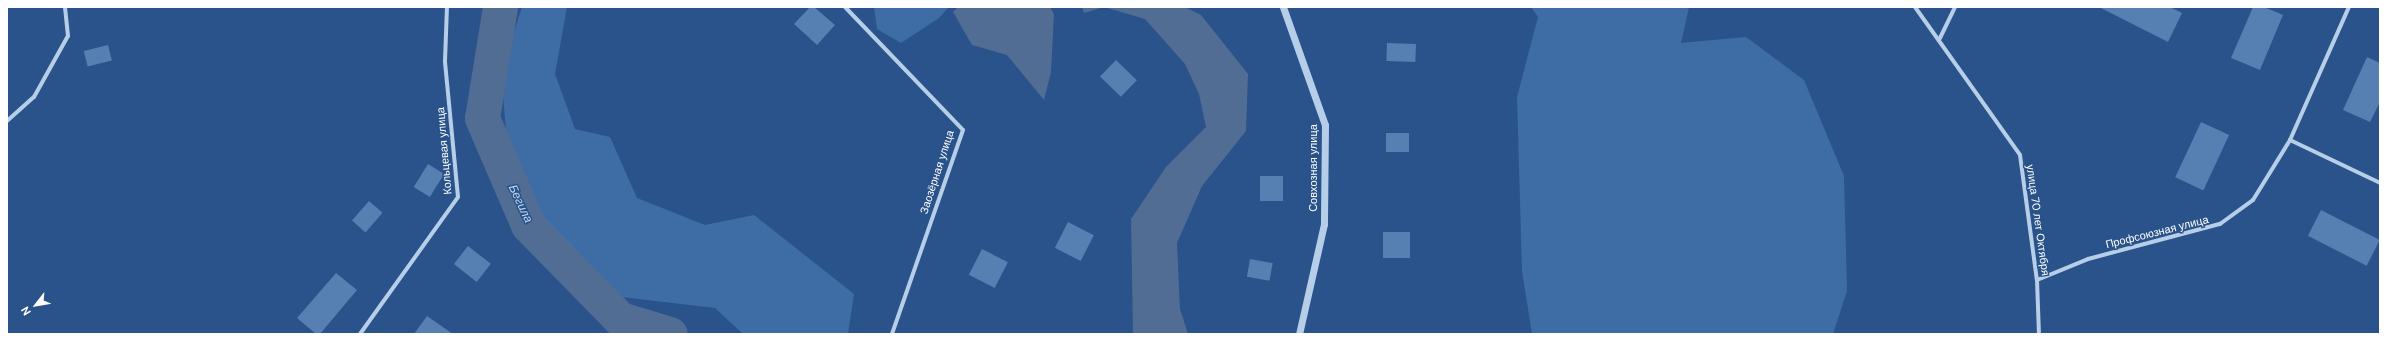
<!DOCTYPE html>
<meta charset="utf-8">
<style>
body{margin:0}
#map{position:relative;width:2387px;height:341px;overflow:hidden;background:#29538a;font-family:"DM Sans",sans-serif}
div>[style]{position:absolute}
.green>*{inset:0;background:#3e6da6}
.water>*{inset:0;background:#516d94}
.river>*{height:35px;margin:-17.5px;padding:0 17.5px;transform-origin:17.5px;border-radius:17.5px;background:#516d94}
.building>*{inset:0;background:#567fb2;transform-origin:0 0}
.minor>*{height:4px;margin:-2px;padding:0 2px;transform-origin:2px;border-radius:2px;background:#b7cee9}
.tertiary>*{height:7px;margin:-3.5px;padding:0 3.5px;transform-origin:3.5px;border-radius:3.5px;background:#b7cee9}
span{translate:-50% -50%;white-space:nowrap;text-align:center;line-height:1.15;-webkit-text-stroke:3px #29538a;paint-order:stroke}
.street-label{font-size:11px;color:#fff}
.water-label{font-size:12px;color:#c3d7f0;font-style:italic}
.frame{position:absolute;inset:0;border:8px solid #fff;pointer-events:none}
.north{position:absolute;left:16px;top:285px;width:40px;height:40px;-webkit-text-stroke:3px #29538a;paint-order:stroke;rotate:239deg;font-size:11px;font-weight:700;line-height:16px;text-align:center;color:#fff}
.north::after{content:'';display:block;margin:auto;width:14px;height:18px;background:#fff;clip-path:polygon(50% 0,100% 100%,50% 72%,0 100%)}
</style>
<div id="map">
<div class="green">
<div style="clip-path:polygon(522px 7px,567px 7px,555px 74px,575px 129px,610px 137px,637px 198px,705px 225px,754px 215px,854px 294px,848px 334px,743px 334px,715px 308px,613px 296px,537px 210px,506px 130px,501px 72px)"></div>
<div style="clip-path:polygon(874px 7px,949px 7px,939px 18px,901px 43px,877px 29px)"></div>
<div style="clip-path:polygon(1531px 7px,1689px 7px,1681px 43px,1746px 37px,1804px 80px,1844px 176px,1847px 291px,1833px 334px,1532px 334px,1522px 271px,1517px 97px,1538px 17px)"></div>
</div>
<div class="water">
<div style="clip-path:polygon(958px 7px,1050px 7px,1054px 14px,1051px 72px,1044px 100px,1007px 55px,972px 45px,953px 12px)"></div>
<div style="clip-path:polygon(1082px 7px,1185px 7px,1201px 15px,1248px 74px,1246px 131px,1202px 186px,1177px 243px,1180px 309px,1188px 334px,1133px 334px,1131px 219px,1166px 167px,1206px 127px,1199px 94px,1185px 64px,1145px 19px,1104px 7px,1084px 13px)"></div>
</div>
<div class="river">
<div style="left:500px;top:7px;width:112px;rotate:99.2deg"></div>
<div style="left:482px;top:118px;width:116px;rotate:66.7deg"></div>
<div style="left:528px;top:225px;width:132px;rotate:45.6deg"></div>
<div style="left:620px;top:319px;width:52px;rotate:16.7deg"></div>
</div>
<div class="building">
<div style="clip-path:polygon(810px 7px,814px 7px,835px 25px,817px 45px,794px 24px)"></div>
<div style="clip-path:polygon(2099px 7px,2170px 7px,2182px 13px,2168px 42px)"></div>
<div style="clip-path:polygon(2253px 7px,2264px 7px,2283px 15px,2260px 70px,2231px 58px)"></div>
<div style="left:1387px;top:43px;width:29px;height:18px;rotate:2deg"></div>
<div style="left:108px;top:45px;width:16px;height:25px;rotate:76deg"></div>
<div style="clip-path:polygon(2367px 57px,2380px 63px,2380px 102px,2370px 122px,2343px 110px)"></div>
<div style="left:1116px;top:60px;width:29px;height:23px;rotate:44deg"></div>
<div style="left:2201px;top:122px;width:31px;height:61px;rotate:25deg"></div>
<div style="left:1386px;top:133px;width:23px;height:19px"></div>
<div style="left:428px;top:164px;width:19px;height:27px;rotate:32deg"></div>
<div style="left:1260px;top:176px;width:23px;height:25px"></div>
<div style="left:369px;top:201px;width:18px;height:26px;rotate:41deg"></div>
<div style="left:2321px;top:210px;width:66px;height:29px;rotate:27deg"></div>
<div style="left:1068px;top:222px;width:29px;height:29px;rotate:27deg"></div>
<div style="left:1383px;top:232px;width:27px;height:26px"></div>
<div style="left:468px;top:246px;width:29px;height:23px;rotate:38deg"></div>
<div style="left:982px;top:249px;width:29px;height:29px;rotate:27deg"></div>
<div style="left:1250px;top:259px;width:23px;height:18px;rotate:10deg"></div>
<div style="clip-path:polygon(336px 273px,357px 290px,320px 334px,316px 334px,297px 318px)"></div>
<div style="clip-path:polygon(427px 316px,453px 334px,414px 334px)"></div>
</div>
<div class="minor">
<div style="left:845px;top:7px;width:170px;rotate:46.2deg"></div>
<div style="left:963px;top:130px;width:216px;rotate:109.2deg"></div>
<div style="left:1915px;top:7px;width:181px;rotate:54.6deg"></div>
<div style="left:2020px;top:155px;width:126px;rotate:82.3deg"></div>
<div style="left:2037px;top:280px;width:54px;rotate:87.9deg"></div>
<div style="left:1940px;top:38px;width:34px;rotate:-64deg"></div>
<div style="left:7px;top:121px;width:36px;rotate:-42deg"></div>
<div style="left:34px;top:97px;width:70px;rotate:-60.9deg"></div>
<div style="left:68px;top:36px;width:29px;rotate:-96deg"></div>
<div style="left:2290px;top:140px;width:100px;rotate:25.5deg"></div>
<div style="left:2037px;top:280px;width:55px;rotate:-22.4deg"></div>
<div style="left:2088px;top:259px;width:137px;rotate:-14.9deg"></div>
<div style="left:2220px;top:224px;width:41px;rotate:-36deg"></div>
<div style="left:2253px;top:200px;width:70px;rotate:-58.3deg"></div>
<div style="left:2290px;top:140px;width:145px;rotate:-66.1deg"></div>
<div style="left:360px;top:334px;width:168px;rotate:-54.4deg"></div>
<div style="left:458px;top:197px;width:137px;rotate:-95.5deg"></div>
<div style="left:445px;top:61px;width:54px;rotate:-87.9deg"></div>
</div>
<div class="tertiary">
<div style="left:1283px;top:7px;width:125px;rotate:70.4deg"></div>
<div style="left:1325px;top:125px;width:99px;rotate:90.6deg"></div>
<div style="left:1324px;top:224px;width:113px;rotate:102.8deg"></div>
</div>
<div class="street-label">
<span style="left:444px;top:151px;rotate:-95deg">Кольцевая улица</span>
<span style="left:1313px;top:168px;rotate:-90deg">Совхозная улица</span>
<span style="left:937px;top:172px;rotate:-72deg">Заозёрная улица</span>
<span style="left:2038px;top:220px;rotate:82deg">улица 70 лет Октября</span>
<span style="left:2157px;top:232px;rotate:-14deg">Профсоюзная улица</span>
</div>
<div class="water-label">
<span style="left:520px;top:204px;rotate:65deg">Бегила</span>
</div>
<div class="frame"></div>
<div class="north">N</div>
</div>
